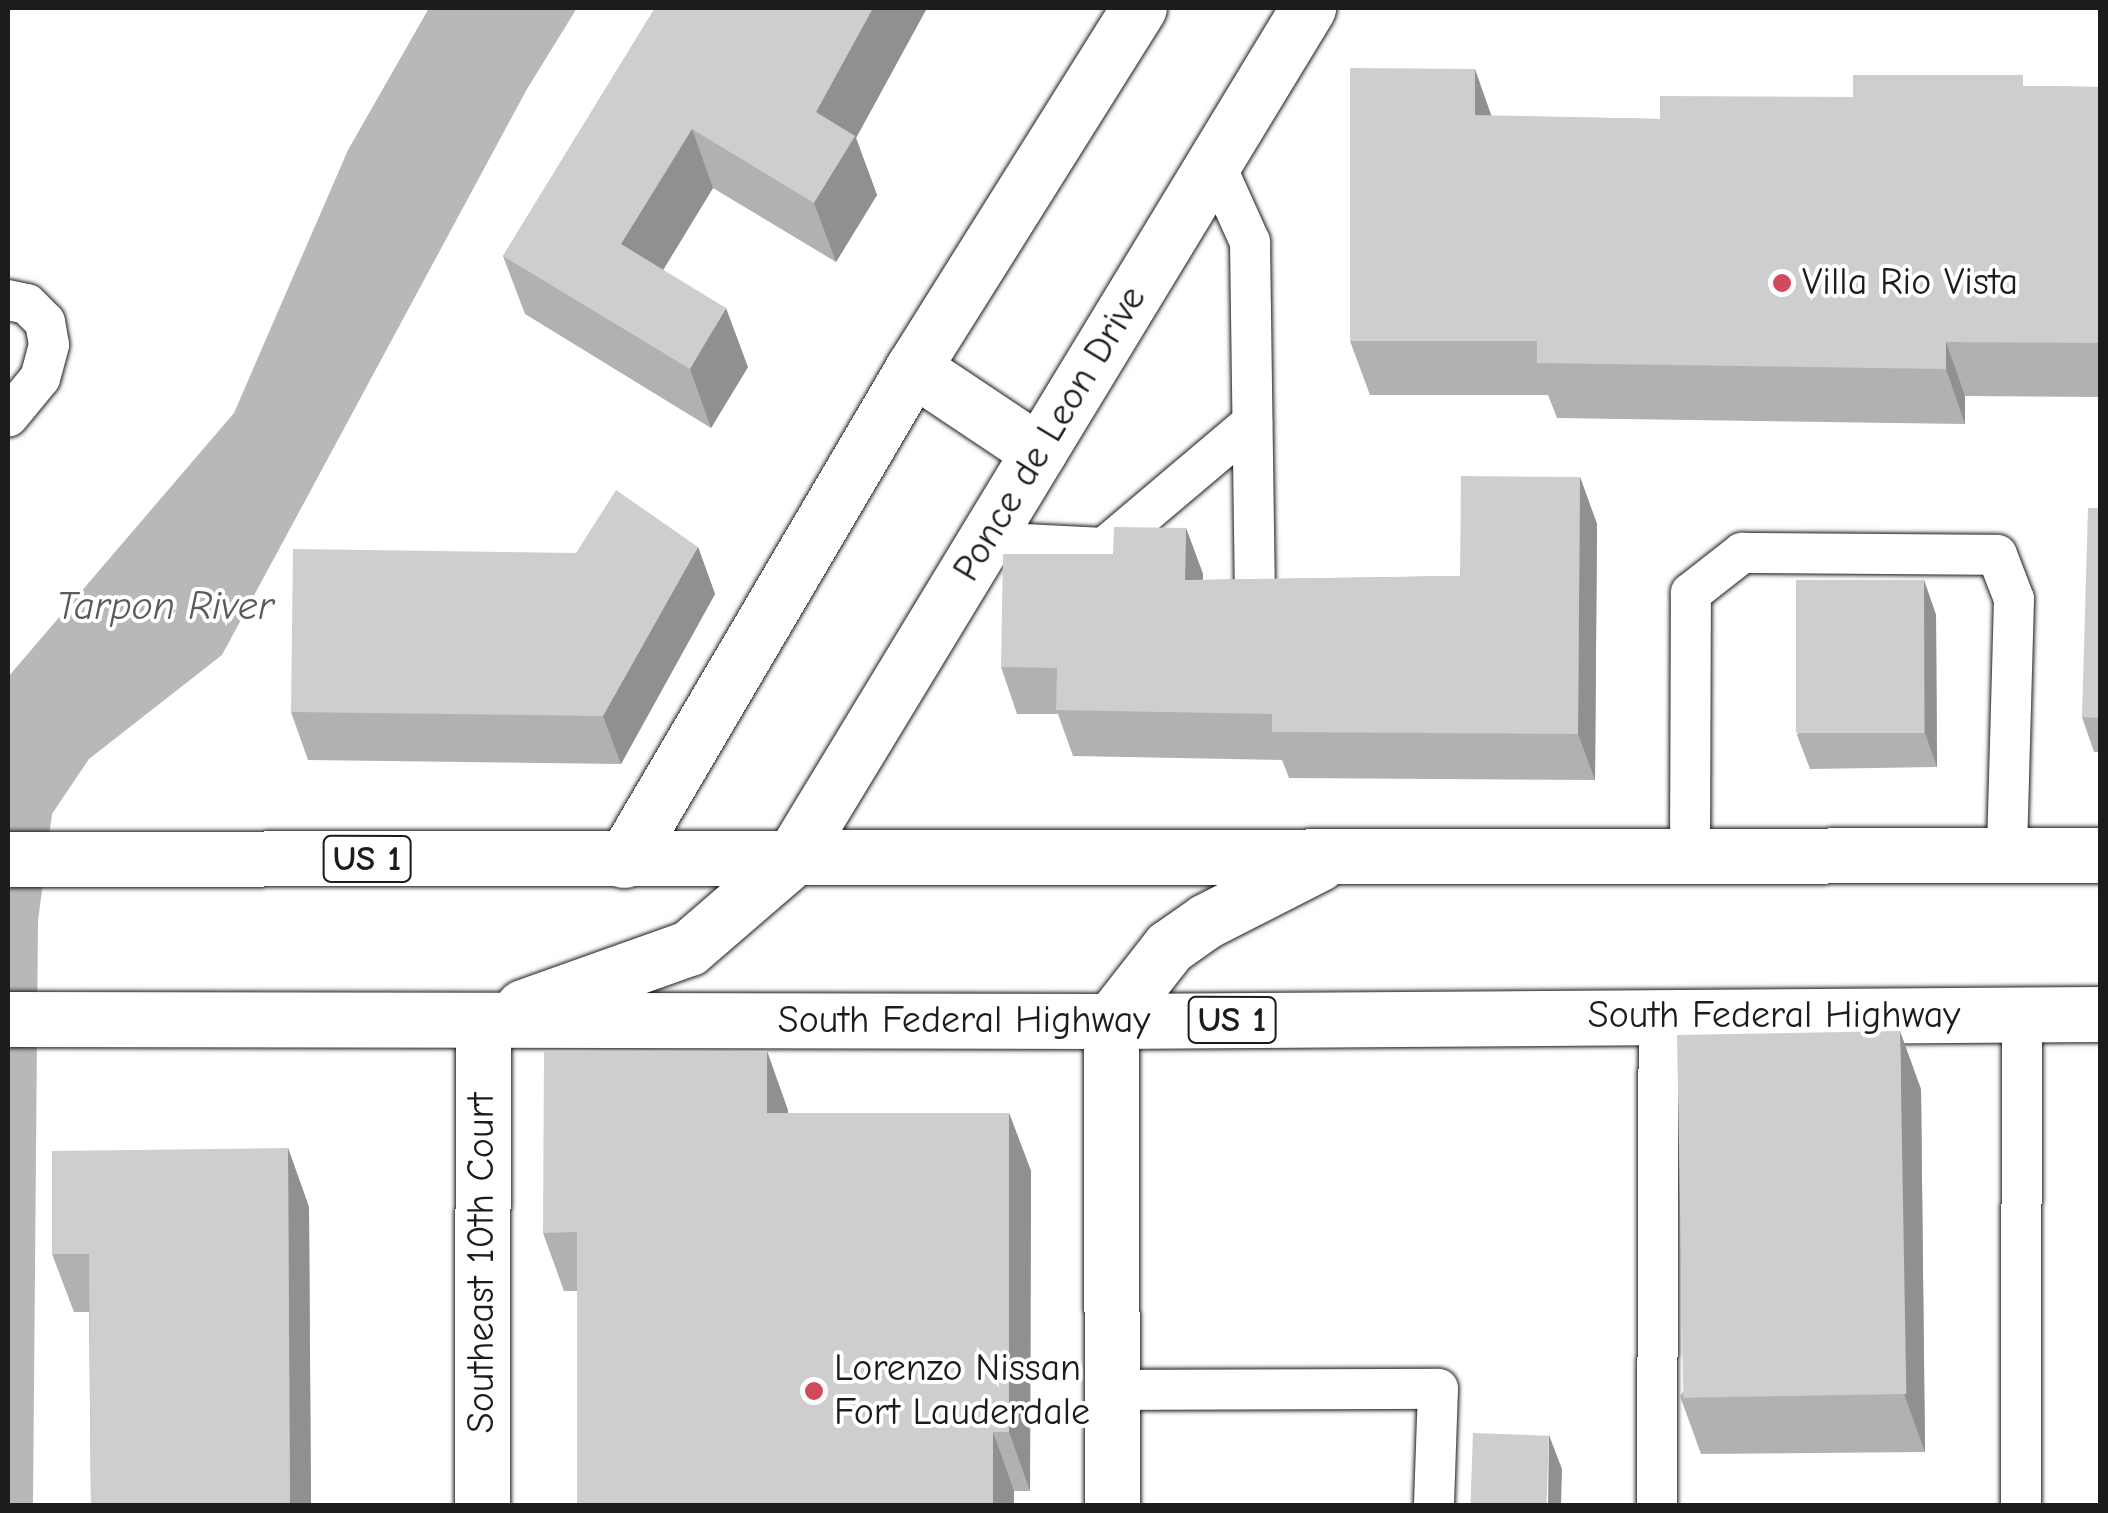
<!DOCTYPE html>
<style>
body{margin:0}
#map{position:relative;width:2108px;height:1513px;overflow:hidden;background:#fff;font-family:"Comic Neue",sans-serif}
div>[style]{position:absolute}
.water>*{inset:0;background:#b8b8b8}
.roads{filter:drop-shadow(0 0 2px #1c1c1c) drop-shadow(0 0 2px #1c1c1c)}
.lane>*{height:40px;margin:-20px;padding:0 20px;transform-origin:20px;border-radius:20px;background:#fff}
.street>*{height:55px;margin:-27.5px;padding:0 27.5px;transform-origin:27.5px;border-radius:27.5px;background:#fff}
.primary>*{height:55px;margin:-27.5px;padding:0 27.5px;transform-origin:27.5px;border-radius:27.5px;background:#fff}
.wall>*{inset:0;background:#b1b1b1}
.shaded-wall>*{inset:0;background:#909090}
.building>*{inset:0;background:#cecece;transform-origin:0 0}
.dots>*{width:28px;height:28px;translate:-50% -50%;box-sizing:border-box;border:5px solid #fff;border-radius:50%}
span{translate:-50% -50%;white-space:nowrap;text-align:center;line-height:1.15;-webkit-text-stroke:8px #fff;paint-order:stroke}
.shield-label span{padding:2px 8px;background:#fff;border:2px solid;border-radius:8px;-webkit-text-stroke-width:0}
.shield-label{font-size:35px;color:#1c1c1c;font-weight:700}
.poi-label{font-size:38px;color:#1c1c1c}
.left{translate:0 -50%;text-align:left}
.street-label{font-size:38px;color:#1c1c1c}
.water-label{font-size:40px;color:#5a5a5a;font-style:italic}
.frame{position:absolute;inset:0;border:10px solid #1c1c1c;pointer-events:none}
</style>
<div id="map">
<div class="water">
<div style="clip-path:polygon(429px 8px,577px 8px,527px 89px,222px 655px,89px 759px,52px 814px,38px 921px,33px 1505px,8px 1506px,8px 677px,234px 413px,348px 150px)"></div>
</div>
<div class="roads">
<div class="lane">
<div style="left:1214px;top:162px;width:88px;rotate:65.8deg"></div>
<div style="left:1250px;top:242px;width:357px;rotate:89.2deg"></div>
<div style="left:8px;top:300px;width:19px;rotate:12deg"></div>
<div style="left:27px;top:304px;width:25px;rotate:45deg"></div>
<div style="left:45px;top:322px;width:23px;rotate:80deg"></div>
<div style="left:49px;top:345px;width:34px;rotate:105deg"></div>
<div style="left:40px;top:378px;width:50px;rotate:129.4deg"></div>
<div style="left:984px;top:542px;width:120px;rotate:2.9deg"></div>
<div style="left:1104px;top:548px;width:194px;rotate:-40.2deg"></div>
<div style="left:1690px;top:856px;width:263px;rotate:-89.8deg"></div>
<div style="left:1691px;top:593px;width:65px;rotate:-38.1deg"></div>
<div style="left:1742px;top:553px;width:255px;rotate:0.4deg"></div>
<div style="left:1997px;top:555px;width:47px;rotate:68.9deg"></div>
<div style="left:2014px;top:599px;width:256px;rotate:91.6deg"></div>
<div style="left:1112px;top:1390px;width:326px;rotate:-0.2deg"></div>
<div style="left:1438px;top:1389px;width:117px;rotate:92deg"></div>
<div style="left:1657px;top:1506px;width:490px;rotate:-89.8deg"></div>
<div style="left:2021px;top:1506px;width:492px;rotate:-89.9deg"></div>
</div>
<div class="street">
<div style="left:913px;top:368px;width:151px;rotate:33.7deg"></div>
<div style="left:624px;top:860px;width:571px;rotate:-59.57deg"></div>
<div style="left:913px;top:368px;width:425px;rotate:-57.9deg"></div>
<div style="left:791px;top:860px;width:997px;rotate:-58.75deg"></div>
<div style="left:1111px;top:1021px;width:485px;rotate:89.9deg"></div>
<div style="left:482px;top:1506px;width:485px;rotate:-89.9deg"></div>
</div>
<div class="primary">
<div style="left:8px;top:859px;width:2092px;rotate:-0.11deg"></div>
<div style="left:523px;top:1007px;width:176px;rotate:-19.6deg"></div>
<div style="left:689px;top:948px;width:135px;rotate:-40.8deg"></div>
<div style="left:8px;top:1019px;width:1103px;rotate:0.1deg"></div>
<div style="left:1111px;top:1021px;width:989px;rotate:-0.41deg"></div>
<div style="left:1111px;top:1021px;width:94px;rotate:-51.9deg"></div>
<div style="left:1169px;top:947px;width:45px;rotate:-35.1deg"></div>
<div style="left:1206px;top:921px;width:126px;rotate:-27deg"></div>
</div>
</div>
<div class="wall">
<div style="clip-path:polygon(655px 8px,927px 8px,856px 138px,877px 195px,836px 262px,713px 188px,663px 270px,748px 367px,711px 428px,525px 314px,503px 256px)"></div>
<div style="clip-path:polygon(2027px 86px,2100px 87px,2100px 397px,1965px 396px,1965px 424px,1557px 418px,1548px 395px,1370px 395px,1350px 341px,1492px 116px,1660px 119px,1853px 97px)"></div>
<div style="clip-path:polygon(1580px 477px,1597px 524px,1595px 780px,1289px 778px,1282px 760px,1073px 756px,1058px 714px,1017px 714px,1001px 667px,1113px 554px,1186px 528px,1203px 574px,1202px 580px,1460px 576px)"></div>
<div style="clip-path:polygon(2100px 508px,2100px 752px,2094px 752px,2082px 717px)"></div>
<div style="clip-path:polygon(698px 547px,715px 594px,621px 764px,308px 760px,291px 712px,576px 553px)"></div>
<div style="clip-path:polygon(1924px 580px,1936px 615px,1937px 767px,1810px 769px,1797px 735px)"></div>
<div style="clip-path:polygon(767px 1051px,788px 1113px,1009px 1113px,1031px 1171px,1030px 1491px,1014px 1491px,1014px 1506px,577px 1506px,577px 1291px,564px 1291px,543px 1233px)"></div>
<div style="clip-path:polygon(1921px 1089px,1925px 1452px,1701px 1454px,1680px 1396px)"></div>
<div style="clip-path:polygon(288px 1148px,309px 1207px,311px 1506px,91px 1506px,89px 1312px,74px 1312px,52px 1254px)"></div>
</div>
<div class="shaded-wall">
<div style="clip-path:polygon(873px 8px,927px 8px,856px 138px,877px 195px,836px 262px,814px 203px,816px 112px)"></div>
<div style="clip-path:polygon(1475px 69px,1494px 123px,1475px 115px)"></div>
<div style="clip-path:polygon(692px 129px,713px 188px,643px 303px,621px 244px)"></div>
<div style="clip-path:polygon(726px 308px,748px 367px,711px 428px,690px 369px)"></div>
<div style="clip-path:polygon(1946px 342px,1965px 396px,1965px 424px,1946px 369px)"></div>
<div style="clip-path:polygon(1580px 477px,1597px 524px,1595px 780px,1578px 734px)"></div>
<div style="clip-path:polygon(1186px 528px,1203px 574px,1202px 627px,1185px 580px)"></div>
<div style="clip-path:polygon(698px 547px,715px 594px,621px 764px,603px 716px)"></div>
<div style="clip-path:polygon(1924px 580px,1936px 615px,1937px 767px,1925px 733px)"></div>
<div style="clip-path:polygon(1900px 1031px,1921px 1089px,1925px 1452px,1904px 1394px)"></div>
<div style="clip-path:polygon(767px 1051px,788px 1110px,788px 1171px,767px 1113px)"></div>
<div style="clip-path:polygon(1009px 1113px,1031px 1171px,1030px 1491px,1009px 1432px)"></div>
<div style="clip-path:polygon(288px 1148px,309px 1207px,311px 1506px,290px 1506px)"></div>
<div style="clip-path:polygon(993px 1432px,1014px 1491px,1014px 1506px,993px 1506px)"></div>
<div style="clip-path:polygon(1549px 1435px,1562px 1469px,1561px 1506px,1548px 1506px)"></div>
</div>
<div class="building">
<div style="clip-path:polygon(655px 8px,873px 8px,816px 112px,855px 136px,814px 203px,692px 129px,621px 244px,726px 308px,690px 369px,503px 256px)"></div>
<div style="clip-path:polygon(1350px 68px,1475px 69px,1475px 115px,1660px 119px,1660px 96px,1853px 97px,1853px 75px,2023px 75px,2023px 86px,2100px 87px,2100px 343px,1946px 342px,1946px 369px,1537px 363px,1537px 341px,1350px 341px)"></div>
<div style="clip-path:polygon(1461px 476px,1580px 477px,1578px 734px,1272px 732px,1272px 714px,1056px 710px,1057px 668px,1001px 667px,1003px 554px,1113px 554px,1114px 527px,1186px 528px,1185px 580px,1460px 576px)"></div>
<div style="clip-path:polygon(616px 490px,698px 547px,603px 716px,291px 712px,293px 549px,576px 553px)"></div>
<div style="clip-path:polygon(2088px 508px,2100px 508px,2100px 718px,2082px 717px)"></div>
<div style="left:1924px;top:580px;width:153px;height:128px;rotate:90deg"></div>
<div style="left:1900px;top:1031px;width:363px;height:223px;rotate:89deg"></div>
<div style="clip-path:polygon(767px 1051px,767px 1113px,1009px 1113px,1009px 1432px,993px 1432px,993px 1506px,577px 1506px,577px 1232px,543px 1233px,544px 1052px)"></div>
<div style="clip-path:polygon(288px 1148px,290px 1506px,91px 1506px,89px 1254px,52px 1254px,52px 1151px)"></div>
<div style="left:1473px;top:1433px;width:76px;height:73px;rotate:2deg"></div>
</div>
<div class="dots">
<div style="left:1782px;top:283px;background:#d1495b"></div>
<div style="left:814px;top:1391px;background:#d1495b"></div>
</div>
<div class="shield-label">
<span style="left:367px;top:859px">US 1</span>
<span style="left:1232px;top:1020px">US 1</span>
</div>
<div class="poi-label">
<span class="left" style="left:1802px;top:283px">Villa Rio Vista</span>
<span class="left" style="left:834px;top:1391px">Lorenzo Nissan<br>Fort Lauderdale</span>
</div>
<div class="street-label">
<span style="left:1050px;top:434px;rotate:-59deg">Ponce de Leon Drive</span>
<span style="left:1774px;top:1016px">South Federal Highway</span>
<span style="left:964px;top:1021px">South Federal Highway</span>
<span style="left:482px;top:1263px;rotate:-90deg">Southeast 10th Court</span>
</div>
<div class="water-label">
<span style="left:165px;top:606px">Tarpon River</span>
</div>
<div class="frame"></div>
</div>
